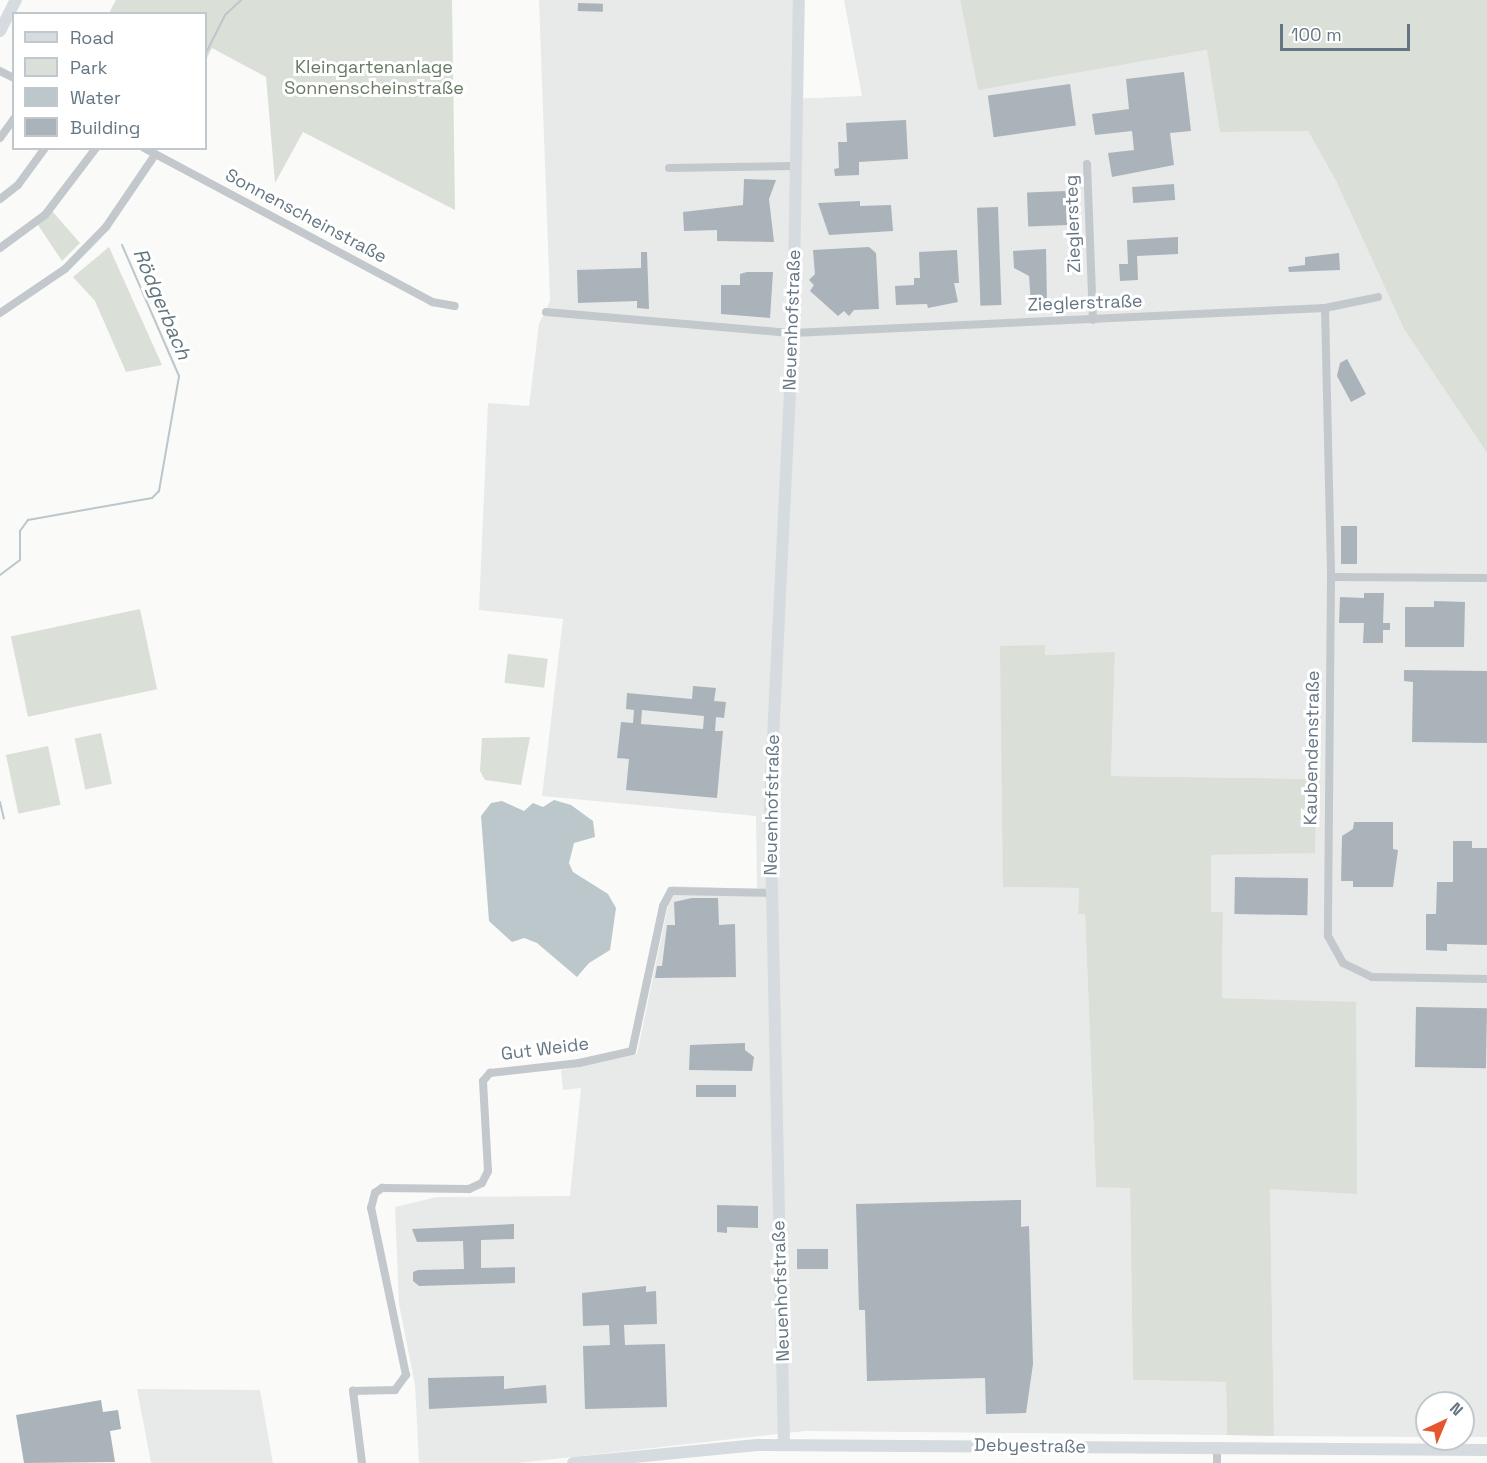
<!DOCTYPE html>
<meta charset="utf-8">
<style>
body{margin:0}
#map{position:relative;width:1487px;height:1463px;overflow:hidden;background:#fafaf8;font-family:"Space Grotesk",sans-serif}
div>[style]{position:absolute}
.built>*{inset:0;background:#e8e9e9}
.green>*{inset:0;background:#dadfd7;transform-origin:0 0}
.water>*{inset:0;background:#bbc7cb}
.stream>*{height:2px;margin:-1px;padding:0 1px;transform-origin:1px;border-radius:1px;background:#bbc7cb}
.building>*{inset:0;background:#aab3b9;transform-origin:0 0}
.street>*{height:8px;margin:-4px;padding:0 4px;transform-origin:4px;border-radius:4px;background:#c3c8cc}
.secondary>*{height:12px;margin:-6px;padding:0 6px;transform-origin:6px;border-radius:6px;background:#d6dbdf}
span{translate:-50% -50%;white-space:nowrap;text-align:center;line-height:1.15;-webkit-text-stroke:6px #fff;paint-order:stroke}
.park-label{font-size:18px;color:#687a64}
.street-label{font-size:18px;color:#657683}
.water-label{font-size:20px;color:#60757c;font-style:italic}
.legend{position:absolute;left:12px;top:12px;width:195px;height:138px;box-sizing:border-box;background:#fff;border:2px solid #c1c8cd;margin:0;padding:8px 10px;list-style:none;font-size:18px;color:#657683}
.legend li{display:flex;align-items:center;gap:12px;height:30px}
.legend b{width:30px;border:2px solid #c1c8cd}
.north{position:absolute;left:1415px;top:1391px;width:60px;height:60px;box-sizing:border-box;background:#fff;border:2px solid #c1c8cd;border-radius:50%;rotate:44deg;font-size:16px;font-weight:700;line-height:24px;text-align:center;color:#657683}
.north::after{content:'';display:block;margin:auto;width:21px;height:27px;background:#e4572e;clip-path:polygon(50% 0,100% 100%,50% 72%,0 100%)}
.scale{position:absolute;left:1280px;top:24px;width:130px;height:27px;box-sizing:border-box;border:3px solid #657683;border-top:0;padding-left:8px;font-size:18px;line-height:21px;white-space:nowrap;color:#657683;-webkit-text-stroke:4px #fff;paint-order:stroke}
</style>
<div id="map">
<div class="built">
<div style="clip-path:polygon(539px 0,795px 0,791px 99px,862px 96px,844px 0,960px 0,978px 89px,1208px 50px,1220px 132px,1308px 131px,1336px 181px,1404px 329px,1487px 453px,1487px 1437px,1463px 1437px,1463px 1403px,1427px 1403px,1427px 1437px,1274px 1436px,1270px 1189px,1356px 1003px,1222px 998px,1223px 913px,1211px 912px,1211px 855px,1315px 852px,1316px 779px,1111px 776px,1115px 653px,1045px 655px,1045px 645px,1004px 887px,1079px 888px,1078px 913px,1085px 914px,1096px 1187px,1130px 1187px,1133px 1380px,1226px 1382px,1227px 1435px,805px 1431px,518px 1463px,419px 1463px,415px 1385px,399px 1304px,395px 1207px,437px 1197px,570px 1196px,581px 1088px,563px 1090px,561px 1070px,637px 1054px,672px 886px,757px 889px,756px 816px,542px 796px,563px 619px,479px 610px,488px 403px,529px 406px,539px 324px,550px 301px)"></div>
<div style="clip-path:polygon(137px 1389px,260px 1390px,273px 1463px,151px 1463px)"></div>
</div>
<div class="green">
<div style="clip-path:polygon(116px 0,452px 0,455px 210px,303px 132px,275px 183px,266px 77px,212px 48px,206px 60px,206px 14px,109px 13px)"></div>
<div style="clip-path:polygon(960px 0,1487px 0,1487px 453px,1404px 329px,1336px 181px,1308px 131px,1220px 132px,1207px 50px,978px 90px)"></div>
<div style="clip-path:polygon(52px 211px,80px 243px,62px 261px,38px 225px)"></div>
<div style="clip-path:polygon(109px 247px,162px 365px,126px 372px,95px 301px,73px 277px)"></div>
<div style="left:140px;top:609px;width:82px;height:132px;rotate:78deg"></div>
<div style="clip-path:polygon(1045px 645px,1045px 655px,1115px 652px,1111px 776px,1317px 779px,1315px 853px,1211px 855px,1211px 912px,1223px 912px,1222px 998px,1356px 1002px,1357px 1194px,1270px 1189px,1274px 1436px,1227px 1435px,1226px 1382px,1133px 1380px,1130px 1188px,1096px 1187px,1085px 914px,1078px 914px,1079px 888px,1003px 887px,1000px 646px)"></div>
<div style="left:508px;top:654px;width:40px;height:29px;rotate:7deg"></div>
<div style="left:101px;top:733px;width:52px;height:27px;rotate:78deg"></div>
<div style="clip-path:polygon(530px 737px,521px 785px,485px 780px,480px 771px,482px 738px)"></div>
<div style="left:48px;top:746px;width:60px;height:43px;rotate:78deg"></div>
</div>
<div class="water">
<div style="clip-path:polygon(554px 800px,571px 805px,593px 821px,595px 837px,574px 843px,569px 863px,573px 872px,608px 894px,616px 908px,610px 950px,589px 963px,577px 977px,537px 943px,524px 938px,512px 942px,489px 921px,481px 816px,491px 803px,502px 801px,524px 811px,533px 803px,543px 807px)"></div>
</div>
<div class="stream">
<div style="left:206px;top:53px;width:42px;rotate:-63.4deg"></div>
<div style="left:225px;top:15px;width:22px;rotate:-43deg"></div>
<div style="left:0;top:575px;width:25px;rotate:-37deg"></div>
<div style="left:20px;top:560px;width:29px;rotate:-90deg"></div>
<div style="left:20px;top:531px;width:14px;rotate:-54deg"></div>
<div style="left:28px;top:520px;width:126px;rotate:-10.1deg"></div>
<div style="left:152px;top:498px;width:10px;rotate:-45deg"></div>
<div style="left:159px;top:491px;width:117px;rotate:-80.1deg"></div>
<div style="left:179px;top:376px;width:143px;rotate:-113.5deg"></div>
<div style="left:0;top:802px;width:17px;rotate:77deg"></div>
</div>
<div class="building">
<div style="left:578px;top:3px;width:25px;height:8px;rotate:2deg"></div>
<div style="clip-path:polygon(1184px 72px,1191px 131px,1170px 133px,1174px 165px,1112px 177px,1108px 153px,1134px 150px,1132px 131px,1095px 135px,1092px 114px,1129px 109px,1126px 79px)"></div>
<div style="left:1070px;top:84px;width:42px;height:83px;rotate:82deg"></div>
<div style="clip-path:polygon(906px 120px,908px 159px,859px 162px,859px 175px,835px 176px,834px 169px,839px 168px,838px 142px,847px 142px,846px 123px)"></div>
<div style="clip-path:polygon(744px 179px,776px 180px,769px 199px,774px 242px,717px 241px,717px 230px,684px 231px,683px 212px,743px 205px)"></div>
<div style="left:1174px;top:184px;width:16px;height:42px;rotate:86deg"></div>
<div style="left:1067px;top:191px;width:34px;height:40px;rotate:88deg"></div>
<div style="clip-path:polygon(860px 201px,860px 206px,891px 205px,893px 231px,829px 235px,818px 203px)"></div>
<div style="left:998px;top:207px;width:98px;height:21px;rotate:88deg"></div>
<div style="clip-path:polygon(1178px 237px,1178px 254px,1137px 256px,1138px 280px,1120px 281px,1119px 264px,1128px 264px,1127px 240px)"></div>
<div style="clip-path:polygon(869px 247px,876px 253px,879px 309px,854px 310px,849px 316px,844px 311px,838px 316px,810px 291px,814px 285px,809px 280px,815px 274px,813px 250px)"></div>
<div style="clip-path:polygon(1046px 249px,1047px 303px,1031px 304px,1029px 276px,1014px 268px,1013px 251px)"></div>
<div style="clip-path:polygon(957px 250px,959px 283px,954px 283px,958px 302px,928px 308px,927px 304px,896px 305px,895px 286px,914px 285px,914px 278px,920px 278px,919px 252px)"></div>
<div style="clip-path:polygon(641px 252px,647px 252px,649px 309px,637px 308px,637px 301px,578px 303px,577px 270px,641px 268px)"></div>
<div style="clip-path:polygon(1339px 253px,1340px 270px,1289px 272px,1288px 267px,1305px 265px,1305px 257px)"></div>
<div style="clip-path:polygon(773px 272px,770px 318px,721px 314px,721px 285px,740px 285px,740px 274px,747px 272px)"></div>
<div style="clip-path:polygon(1347px 359px,1366px 394px,1351px 402px,1337px 376px,1340px 363px)"></div>
<div style="left:1341px;top:526px;width:16px;height:38px"></div>
<div style="clip-path:polygon(1364px 593px,1384px 593px,1383px 623px,1390px 623px,1390px 630px,1383px 630px,1383px 643px,1363px 643px,1364px 623px,1339px 623px,1340px 597px,1364px 598px)"></div>
<div style="clip-path:polygon(1434px 601px,1465px 602px,1464px 647px,1405px 647px,1405px 607px,1434px 607px)"></div>
<div style="clip-path:polygon(1404px 670px,1487px 671px,1487px 743px,1412px 742px,1413px 682px,1404px 681px)"></div>
<div style="clip-path:polygon(evenodd,693px 686px,716px 688px,714px 701px,726px 702px,724px 718px,716px 717px,715px 731px,723px 731px,717px 798px,626px 790px,629px 759px,617px 758px,621px 722px,633px 723px,634px 710px,626px 709px,627px 693px,692px 699px,693px 686px,642px 710px,704px 716px,703px 729px,641px 724px,642px 710px)"></div>
<div style="clip-path:polygon(1354px 822px,1393px 822px,1393px 849px,1398px 850px,1393px 887px,1353px 887px,1353px 881px,1341px 881px,1342px 836px,1353px 829px)"></div>
<div style="clip-path:polygon(1453px 841px,1472px 841px,1472px 848px,1487px 848px,1487px 945px,1447px 944px,1447px 951px,1426px 950px,1426px 914px,1436px 914px,1437px 882px,1453px 882px)"></div>
<div style="left:1235px;top:877px;width:73px;height:37px;rotate:1deg"></div>
<div style="clip-path:polygon(692px 898px,718px 898px,719px 925px,735px 924px,736px 977px,655px 978px,657px 966px,662px 966px,667px 925px,675px 925px,674px 902px)"></div>
<div style="left:1416px;top:1007px;width:71px;height:60px;rotate:1deg"></div>
<div style="clip-path:polygon(745px 1043px,745px 1050px,754px 1057px,752px 1071px,689px 1070px,690px 1045px)"></div>
<div style="left:696px;top:1085px;width:40px;height:12px"></div>
<div style="clip-path:polygon(1021px 1200px,1021px 1227px,1029px 1226px,1033px 1364px,1026px 1413px,986px 1414px,985px 1378px,867px 1381px,865px 1310px,859px 1310px,856px 1204px)"></div>
<div style="clip-path:polygon(717px 1205px,758px 1206px,758px 1228px,727px 1227px,727px 1233px,717px 1232px)"></div>
<div style="clip-path:polygon(514px 1224px,514px 1239px,481px 1240px,481px 1268px,515px 1267px,515px 1283px,419px 1286px,413px 1281px,413px 1272px,418px 1270px,464px 1269px,463px 1241px,417px 1242px,412px 1229px)"></div>
<div style="left:828px;top:1249px;width:20px;height:31px;rotate:90deg"></div>
<div style="clip-path:polygon(646px 1286px,646px 1292px,656px 1291px,657px 1324px,624px 1325px,625px 1345px,665px 1344px,667px 1407px,585px 1409px,583px 1346px,610px 1345px,609px 1325px,583px 1326px,582px 1293px)"></div>
<div style="clip-path:polygon(504px 1376px,504px 1389px,546px 1385px,547px 1403px,429px 1409px,428px 1378px)"></div>
<div style="clip-path:polygon(101px 1400px,103px 1412px,118px 1410px,121px 1429px,110px 1431px,115px 1462px,24px 1463px,16px 1415px)"></div>
</div>
<div class="street">
<div style="left:0;top:71px;width:16px;rotate:27deg"></div>
<div style="left:0;top:138px;width:24px;rotate:-54deg"></div>
<div style="left:144px;top:148px;width:327px;rotate:28.1deg"></div>
<div style="left:432px;top:302px;width:23px;rotate:10deg"></div>
<div style="left:1087px;top:164px;width:156px;rotate:87.8deg"></div>
<div style="left:669px;top:168px;width:127px;rotate:-0.9deg"></div>
<div style="left:0;top:199px;width:23px;rotate:-38deg"></div>
<div style="left:18px;top:185px;width:46px;rotate:-53.9deg"></div>
<div style="left:0;top:248px;width:56px;rotate:-36.3deg"></div>
<div style="left:45px;top:215px;width:84px;rotate:-52.7deg"></div>
<div style="left:1325px;top:308px;width:269px;rotate:88.7deg"></div>
<div style="left:1331px;top:577px;width:359px;rotate:90.5deg"></div>
<div style="left:1328px;top:936px;width:31px;rotate:61deg"></div>
<div style="left:1343px;top:963px;width:32px;rotate:26deg"></div>
<div style="left:1372px;top:977px;width:115px;rotate:1deg"></div>
<div style="left:546px;top:312px;width:248px;rotate:4.9deg"></div>
<div style="left:793px;top:333px;width:533px;rotate:-2.69deg"></div>
<div style="left:1325px;top:308px;width:54px;rotate:-11.7deg"></div>
<div style="left:0;top:313px;width:78px;rotate:-34.1deg"></div>
<div style="left:65px;top:269px;width:59px;rotate:-45.7deg"></div>
<div style="left:106px;top:227px;width:87px;rotate:-55.8deg"></div>
<div style="left:1331px;top:577px;width:156px;rotate:0.4deg"></div>
<div style="left:362px;top:1463px;width:73px;rotate:-97.1deg"></div>
<div style="left:353px;top:1391px;width:42px;rotate:-1.4deg"></div>
<div style="left:395px;top:1390px;width:19px;rotate:-54deg"></div>
<div style="left:406px;top:1375px;width:171px;rotate:-101.8deg"></div>
<div style="left:371px;top:1208px;width:16px;rotate:-75deg"></div>
<div style="left:375px;top:1193px;width:9px;rotate:-36deg"></div>
<div style="left:382px;top:1188px;width:87px;rotate:0.7deg"></div>
<div style="left:469px;top:1189px;width:14px;rotate:-25deg"></div>
<div style="left:482px;top:1183px;width:13px;rotate:-63deg"></div>
<div style="left:488px;top:1171px;width:90px;rotate:-93.2deg"></div>
<div style="left:483px;top:1081px;width:11px;rotate:-49deg"></div>
<div style="left:490px;top:1073px;width:90px;rotate:-6.4deg"></div>
<div style="left:579px;top:1063px;width:54px;rotate:-12.8deg"></div>
<div style="left:632px;top:1051px;width:148px;rotate:-77.9deg"></div>
<div style="left:663px;top:906px;width:17px;rotate:-62deg"></div>
<div style="left:671px;top:891px;width:100px;rotate:1.1deg"></div>
<div style="left:1217px;top:1463px;width:17px;rotate:-90deg"></div>
</div>
<div class="secondary">
<div style="left:0;top:31px;width:35px;rotate:-63deg"></div>
<div style="left:784px;top:1445px;width:645px;rotate:-91.24deg"></div>
<div style="left:770px;top:800px;width:468px;rotate:-87.2deg"></div>
<div style="left:793px;top:333px;width:333px;rotate:-89deg"></div>
<div style="left:573px;top:1463px;width:185px;rotate:-5.6deg"></div>
<div style="left:757px;top:1445px;width:730px;rotate:0.39deg"></div>
</div>
<div class="park-label">
<span style="left:374px;top:78px">Kleingartenanlage<br>Sonnenscheinstraße</span>
</div>
<div class="street-label">
<span style="left:306px;top:216px;rotate:28deg">Sonnenscheinstraße</span>
<span style="left:1073px;top:224px;rotate:-92deg">Zieglersteg</span>
<span style="left:1085px;top:303px;rotate:-2deg">Zieglerstraße</span>
<span style="left:792px;top:320px;rotate:-88deg">Neuenhofstraße</span>
<span style="left:1312px;top:748px;rotate:-89deg">Kaubendenstraße</span>
<span style="left:772px;top:805px;rotate:-89deg">Neuenhofstraße</span>
<span style="left:545px;top:1049px;rotate:-7deg">Gut Weide</span>
<span style="left:781px;top:1291px;rotate:-92deg">Neuenhofstraße</span>
<span style="left:1030px;top:1446px;rotate:1deg">Debyestraße</span>
</div>
<div class="water-label">
<span style="left:162px;top:304px;rotate:67deg">Rödgerbach</span>
</div>
<ul class="legend">
<li><b style="height:8px;background:#d6dbdf"></b>Road</li>
<li><b style="height:16px;background:#dadfd7"></b>Park</li>
<li><b style="height:16px;background:#bbc7cb"></b>Water</li>
<li><b style="height:16px;background:#aab3b9"></b>Building</li>
</ul>
<div class="north">N</div>
<div class="scale">100 m</div>
</div>
